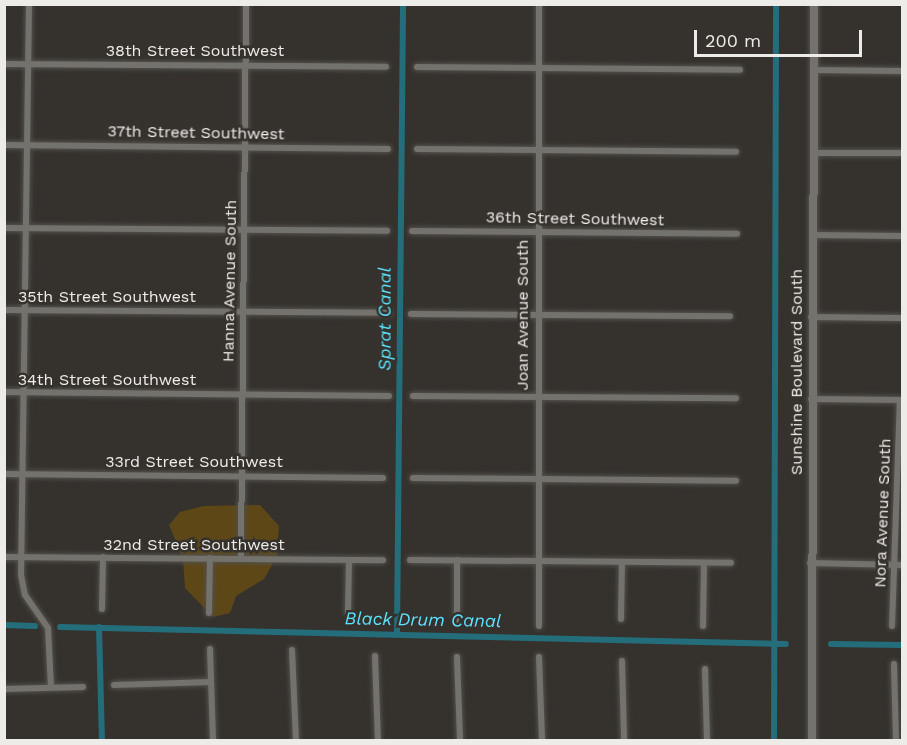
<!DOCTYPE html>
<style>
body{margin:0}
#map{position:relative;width:907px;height:745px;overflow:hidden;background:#35322e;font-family:"Work Sans",sans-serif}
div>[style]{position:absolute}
.green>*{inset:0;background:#5e4717}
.canal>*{height:6px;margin:-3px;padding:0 3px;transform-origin:3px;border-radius:3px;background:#246e7c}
.roads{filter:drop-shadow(0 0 2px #53514d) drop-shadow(0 0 2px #53514d)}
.minor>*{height:6px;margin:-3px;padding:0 3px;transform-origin:3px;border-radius:3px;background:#74726c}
.tertiary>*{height:8px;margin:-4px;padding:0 4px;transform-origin:4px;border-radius:4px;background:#74726c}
span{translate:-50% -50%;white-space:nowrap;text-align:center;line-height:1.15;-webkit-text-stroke:5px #35322e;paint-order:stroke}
.street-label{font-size:16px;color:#eeece9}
.water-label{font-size:18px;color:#5be4ff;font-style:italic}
.frame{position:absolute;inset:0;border:6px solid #eeece9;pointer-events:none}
.scale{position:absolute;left:694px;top:30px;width:168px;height:27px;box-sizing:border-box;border:3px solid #eeece9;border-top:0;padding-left:8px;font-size:18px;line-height:21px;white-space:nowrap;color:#eeece9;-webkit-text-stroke:4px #35322e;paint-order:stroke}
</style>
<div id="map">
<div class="green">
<div style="clip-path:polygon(260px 505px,279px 526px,277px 556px,264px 579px,236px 596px,230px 613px,213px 617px,185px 588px,183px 559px,169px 525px,180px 512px,203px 506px)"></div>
</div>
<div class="canal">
<div style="left:4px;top:625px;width:31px;rotate:2deg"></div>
<div style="left:60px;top:627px;width:726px;rotate:1.34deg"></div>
<div style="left:99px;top:627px;width:113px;rotate:88.5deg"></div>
<div style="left:397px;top:634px;width:630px;rotate:-89.45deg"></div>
<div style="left:831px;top:644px;width:71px;rotate:0.8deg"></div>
<div style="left:774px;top:740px;width:736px;rotate:-89.84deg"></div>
</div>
<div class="roads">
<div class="minor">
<div style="left:29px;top:4px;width:571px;rotate:90.8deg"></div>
<div style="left:21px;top:575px;width:20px;rotate:79deg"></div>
<div style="left:25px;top:595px;width:40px;rotate:55.1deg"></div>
<div style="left:48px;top:628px;width:59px;rotate:87.1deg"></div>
<div style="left:4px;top:64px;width:382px;rotate:0.4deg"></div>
<div style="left:417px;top:67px;width:323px;rotate:0.5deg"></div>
<div style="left:814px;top:70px;width:88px;rotate:0.7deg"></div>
<div style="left:4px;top:145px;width:384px;rotate:0.6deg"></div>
<div style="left:417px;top:149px;width:319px;rotate:0.5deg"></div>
<div style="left:813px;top:153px;width:89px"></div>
<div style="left:4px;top:228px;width:383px;rotate:0.4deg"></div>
<div style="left:412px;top:231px;width:325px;rotate:0.5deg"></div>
<div style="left:812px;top:235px;width:90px;rotate:0.6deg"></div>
<div style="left:4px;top:310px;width:385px;rotate:0.4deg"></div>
<div style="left:411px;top:314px;width:319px;rotate:0.4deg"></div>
<div style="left:811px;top:317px;width:91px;rotate:0.6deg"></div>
<div style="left:4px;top:392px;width:385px;rotate:0.6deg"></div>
<div style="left:413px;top:396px;width:323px;rotate:0.4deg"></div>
<div style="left:811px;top:399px;width:91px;rotate:0.6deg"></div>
<div style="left:4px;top:474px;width:379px;rotate:0.6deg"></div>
<div style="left:413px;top:478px;width:323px;rotate:0.5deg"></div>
<div style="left:4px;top:557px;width:379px;rotate:0.5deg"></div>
<div style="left:241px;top:559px;width:555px;rotate:-89.48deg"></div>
<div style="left:410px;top:560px;width:321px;rotate:0.5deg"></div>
<div style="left:457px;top:560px;width:61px;rotate:90deg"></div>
<div style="left:810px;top:563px;width:92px;rotate:1.2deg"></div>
<div style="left:102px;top:609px;width:52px;rotate:-88.9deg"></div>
<div style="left:348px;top:612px;width:52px;rotate:-88.9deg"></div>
<div style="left:209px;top:613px;width:55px;rotate:-89deg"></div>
<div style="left:621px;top:619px;width:57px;rotate:-89deg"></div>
<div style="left:539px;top:626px;width:622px;rotate:-90deg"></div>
<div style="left:703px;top:626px;width:63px;rotate:-89.1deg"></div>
<div style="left:892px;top:626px;width:226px;rotate:-88deg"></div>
<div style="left:210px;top:649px;width:91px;rotate:88.1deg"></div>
<div style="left:292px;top:650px;width:90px;rotate:87.5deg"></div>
<div style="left:375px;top:656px;width:84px;rotate:88deg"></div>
<div style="left:457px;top:657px;width:83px;rotate:87.9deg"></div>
<div style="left:539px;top:657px;width:83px;rotate:87.9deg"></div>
<div style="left:622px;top:661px;width:79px;rotate:88.5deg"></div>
<div style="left:894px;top:664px;width:76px;rotate:88.5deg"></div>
<div style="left:705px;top:669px;width:71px;rotate:88.4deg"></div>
<div style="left:114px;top:685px;width:97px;rotate:-1.8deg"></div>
<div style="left:4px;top:689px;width:79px;rotate:-1.5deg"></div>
</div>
<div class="tertiary">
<div style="left:812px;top:740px;width:736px;rotate:-89.84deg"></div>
</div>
</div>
<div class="street-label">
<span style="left:195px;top:51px">38th Street Southwest</span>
<span style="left:196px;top:133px;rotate:1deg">37th Street Southwest</span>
<span style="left:575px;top:219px;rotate:1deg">36th Street Southwest</span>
<span style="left:230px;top:281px;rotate:-89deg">Hanna Avenue South</span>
<span style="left:107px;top:297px">35th Street Southwest</span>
<span style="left:523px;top:315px;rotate:-90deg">Joan Avenue South</span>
<span style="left:797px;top:372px;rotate:-90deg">Sunshine Boulevard South</span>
<span style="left:107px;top:380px">34th Street Southwest</span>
<span style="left:194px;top:462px">33rd Street Southwest</span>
<span style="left:883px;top:513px;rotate:-88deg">Nora Avenue South</span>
<span style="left:194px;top:545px">32nd Street Southwest</span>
</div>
<div class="water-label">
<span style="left:385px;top:319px;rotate:-90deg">Sprat Canal</span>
<span style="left:423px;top:620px;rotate:1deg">Black Drum Canal</span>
</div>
<div class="frame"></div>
<div class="scale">200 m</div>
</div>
